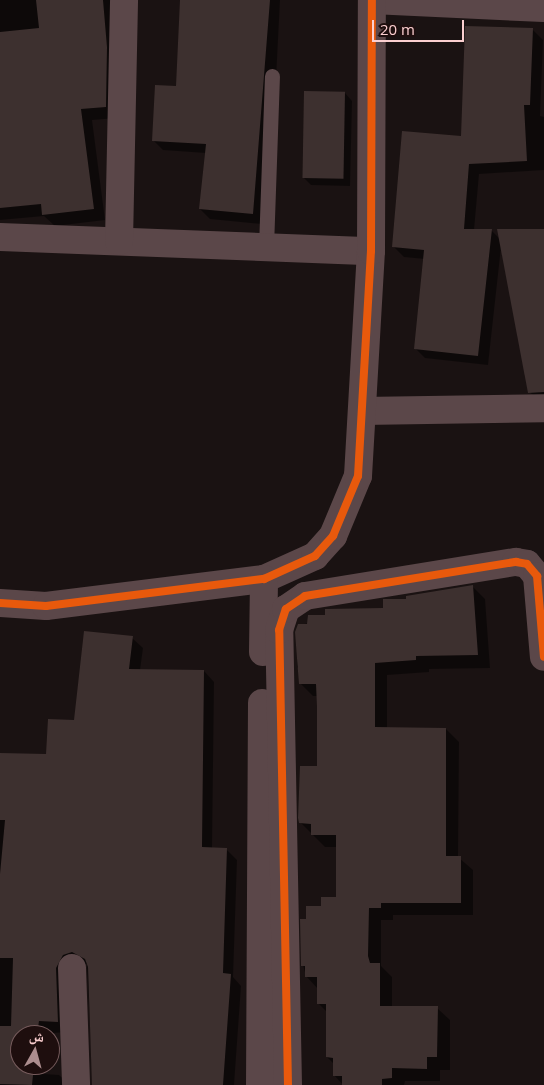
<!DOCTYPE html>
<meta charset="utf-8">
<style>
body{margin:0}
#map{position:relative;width:544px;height:1085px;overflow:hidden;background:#1a1212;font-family:"Open Sans","Noto Naskh Arabic",sans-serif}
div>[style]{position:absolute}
.shadow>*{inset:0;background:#0007}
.building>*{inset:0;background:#3d302f;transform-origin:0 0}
.service>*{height:15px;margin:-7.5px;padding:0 7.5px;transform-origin:7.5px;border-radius:7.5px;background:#5b4749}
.minor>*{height:28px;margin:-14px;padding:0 14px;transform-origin:14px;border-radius:14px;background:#5b4749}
.cycleway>*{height:8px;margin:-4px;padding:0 4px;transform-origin:4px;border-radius:4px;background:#e8590c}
span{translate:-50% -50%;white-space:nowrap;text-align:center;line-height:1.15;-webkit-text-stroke:5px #1e0e0e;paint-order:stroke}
.north{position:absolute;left:10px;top:1025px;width:50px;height:50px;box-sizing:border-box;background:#1e0e0e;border:1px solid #765b5c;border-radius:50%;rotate:7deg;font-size:14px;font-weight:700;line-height:20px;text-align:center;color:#fbcfd0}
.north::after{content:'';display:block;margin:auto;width:18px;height:22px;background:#ac8d8e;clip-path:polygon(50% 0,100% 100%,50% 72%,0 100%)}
.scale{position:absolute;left:372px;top:20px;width:92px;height:22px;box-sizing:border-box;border:2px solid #fbcfd0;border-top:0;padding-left:6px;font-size:15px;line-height:18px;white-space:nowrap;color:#fbcfd0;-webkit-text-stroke:4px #1e0e0e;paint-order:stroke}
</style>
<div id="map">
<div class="shadow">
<div style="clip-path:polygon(0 0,118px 0,117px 118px,92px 120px,105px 220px,55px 226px,44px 216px,0 220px)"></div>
<div style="clip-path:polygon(182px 0,280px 0,276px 79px,262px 224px,210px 219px,200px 209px,206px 153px,163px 150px,153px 140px,178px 87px)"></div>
<div style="clip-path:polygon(532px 29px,543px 40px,540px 116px,544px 117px,544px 170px,479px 174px,474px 230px,491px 230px,500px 239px,544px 231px,544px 403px,529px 392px,501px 247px,488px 365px,425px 358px,415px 348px,425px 259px,404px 257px,394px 247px)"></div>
<div style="clip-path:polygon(345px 93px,352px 101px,350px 186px,311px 185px,303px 177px)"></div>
<div style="clip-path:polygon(472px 586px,485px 599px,490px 668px,429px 669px,429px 672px,387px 675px,387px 729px,446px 729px,459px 742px,458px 857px,473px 870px,473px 915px,393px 915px,393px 920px,381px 920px,381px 966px,392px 977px,392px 1007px,437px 1008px,450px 1020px,450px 1070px,440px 1070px,440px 1081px,405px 1081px,404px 1085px,343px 1085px,334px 1075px,334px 1064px,327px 1057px,327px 1012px,318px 1003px,318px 989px,306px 976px,303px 965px,307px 920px,337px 898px,337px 847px,325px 847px,301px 823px,318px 767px,318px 696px,313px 696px,300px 683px,301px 671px,297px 667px,299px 625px,384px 609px,407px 600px)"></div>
<div style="clip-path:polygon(132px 638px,143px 648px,140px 670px,204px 671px,214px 682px,212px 849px,226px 849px,237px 860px,233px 977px,241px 986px,234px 1085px,93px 1085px,87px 964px,75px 965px,68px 1032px,20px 1035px,20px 1065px,45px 1065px,44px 1074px,59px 1075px,70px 1085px,0 1085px,0 754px,47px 755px,75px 721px)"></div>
</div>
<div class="building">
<div style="clip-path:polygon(36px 0,103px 0,107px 47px,106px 107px,81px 109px,94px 209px,42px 215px,41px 204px,0 208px,0 32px,39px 28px)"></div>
<div style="clip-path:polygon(180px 0,270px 0,253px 214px,199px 209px,206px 144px,152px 141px,155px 85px,176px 86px)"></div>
<div style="clip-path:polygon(465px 26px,533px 28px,530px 105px,524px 105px,527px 161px,469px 164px,464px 229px,492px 229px,478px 356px,414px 349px,424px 250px,392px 247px,402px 131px,461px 136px)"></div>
<div style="left:304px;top:91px;width:41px;height:87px;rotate:1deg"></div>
<div style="clip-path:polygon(497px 229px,544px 229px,544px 392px,528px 393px)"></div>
<div style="clip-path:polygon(473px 585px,478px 655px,416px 656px,416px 660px,375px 663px,375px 727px,446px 728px,446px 856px,461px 856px,461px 903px,381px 903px,381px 908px,369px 908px,368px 956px,370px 963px,380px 963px,380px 1006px,438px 1006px,437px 1057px,427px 1057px,427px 1069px,392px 1068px,392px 1078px,382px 1079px,382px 1085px,342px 1085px,342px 1076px,333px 1076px,333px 1058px,326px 1057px,326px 1004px,317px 1004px,317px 977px,305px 977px,305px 966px,301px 966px,300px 919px,306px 919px,306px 906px,321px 906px,321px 897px,336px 897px,336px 835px,311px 835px,311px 824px,299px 823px,298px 818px,300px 766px,317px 766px,317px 707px,316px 684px,299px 684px,295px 632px,298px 624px,307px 624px,308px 615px,325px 615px,325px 609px,383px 608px,383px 599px,406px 599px,406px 596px)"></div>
<div style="clip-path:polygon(84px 631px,133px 636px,129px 669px,204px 670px,202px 847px,227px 848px,223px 973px,231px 974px,223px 1085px,92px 1085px,88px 967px,85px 959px,72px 952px,63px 955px,56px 968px,58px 1022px,39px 1021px,37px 1035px,20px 1035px,20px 1065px,34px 1065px,32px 1085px,0 1084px,0 1026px,11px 1026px,13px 958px,0 958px,0 874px,5px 820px,0 820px,0 753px,46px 754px,48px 719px,74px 720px)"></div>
</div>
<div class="service">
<div style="left:266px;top:247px;width:171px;rotate:-88deg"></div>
</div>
<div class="minor">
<div style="left:372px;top:0;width:172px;rotate:2.7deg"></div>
<div style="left:0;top:237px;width:371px;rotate:2.2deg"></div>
<div style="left:119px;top:241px;width:241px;rotate:-88.8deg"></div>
<div style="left:362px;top:411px;width:182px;rotate:-0.9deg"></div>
<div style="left:0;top:603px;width:46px;rotate:3.7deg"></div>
<div style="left:46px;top:606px;width:220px;rotate:-7.1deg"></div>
<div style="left:264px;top:579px;width:56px;rotate:-24.3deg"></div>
<div style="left:315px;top:556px;width:27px;rotate:-48deg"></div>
<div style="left:333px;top:536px;width:65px;rotate:-67.4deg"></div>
<div style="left:358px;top:476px;width:225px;rotate:-86.7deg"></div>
<div style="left:371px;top:251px;width:251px;rotate:-89.8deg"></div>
<div style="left:263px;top:652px;width:73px;rotate:-89.2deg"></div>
<div style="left:72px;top:968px;width:117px;rotate:88deg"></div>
<div style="left:260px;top:1085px;width:382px;rotate:-89.7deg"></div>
<div style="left:288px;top:1085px;width:455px;rotate:-91.1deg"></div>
<div style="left:279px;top:630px;width:22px;rotate:-72deg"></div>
<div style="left:286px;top:609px;width:23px;rotate:-34deg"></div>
<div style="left:305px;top:596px;width:214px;rotate:-9.2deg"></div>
<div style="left:516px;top:562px;width:11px;rotate:10deg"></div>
<div style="left:527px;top:564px;width:16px;rotate:50deg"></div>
<div style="left:537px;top:576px;width:81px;rotate:85.1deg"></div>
</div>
<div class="cycleway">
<div style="left:0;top:603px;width:46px;rotate:3.7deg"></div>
<div style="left:46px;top:606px;width:220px;rotate:-7.1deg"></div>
<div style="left:264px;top:579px;width:56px;rotate:-24.3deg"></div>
<div style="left:315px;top:556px;width:27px;rotate:-48deg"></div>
<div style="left:333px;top:536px;width:65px;rotate:-67.4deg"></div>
<div style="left:358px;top:476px;width:225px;rotate:-86.7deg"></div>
<div style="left:371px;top:251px;width:251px;rotate:-89.8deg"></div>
<div style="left:288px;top:1085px;width:455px;rotate:-91.1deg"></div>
<div style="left:279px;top:630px;width:22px;rotate:-72deg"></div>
<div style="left:286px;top:609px;width:23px;rotate:-34deg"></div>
<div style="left:305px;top:596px;width:214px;rotate:-9.2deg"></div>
<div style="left:516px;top:562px;width:11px;rotate:10deg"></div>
<div style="left:527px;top:564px;width:16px;rotate:50deg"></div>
<div style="left:537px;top:576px;width:81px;rotate:85.1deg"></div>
</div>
<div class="north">ش</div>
<div class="scale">20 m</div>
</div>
